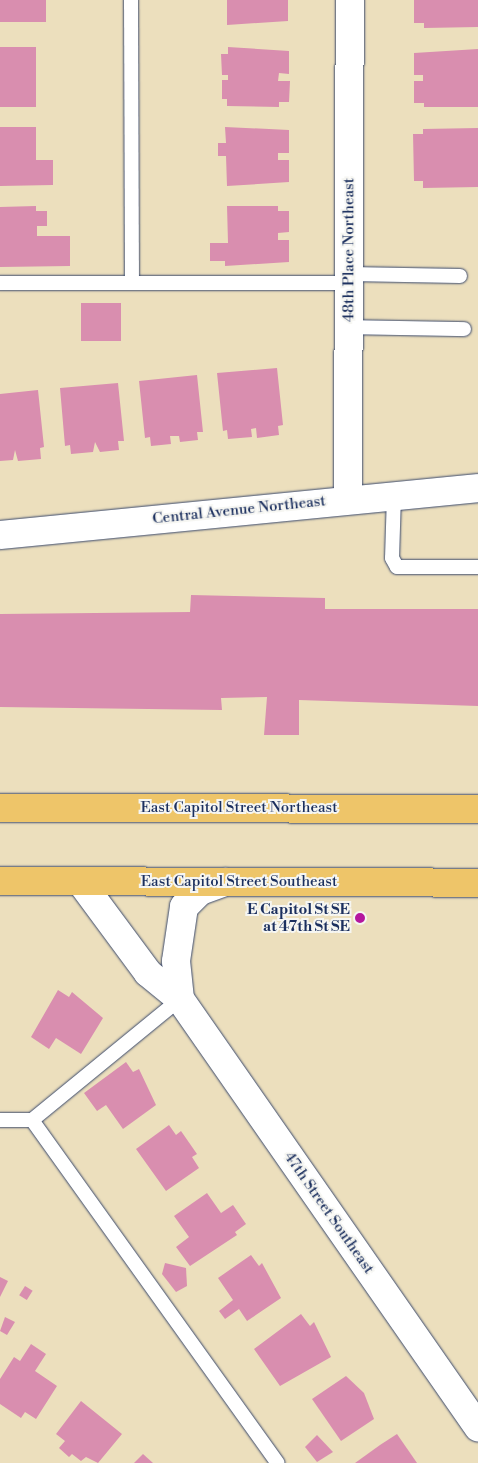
<!DOCTYPE html>
<style>
body{margin:0}
#map{position:relative;width:478px;height:1463px;overflow:hidden;background:#ecdfbd;font-family:"Libre Bodoni",serif}
div>[style]{position:absolute}
.building>*{inset:0;background:#d98eaf;transform-origin:0 0}
.roads{filter:drop-shadow(0 0 1px #3a496c) drop-shadow(0 0 1px #3a496c)}
.service>*{height:14px;margin:-7px;padding:0 7px;transform-origin:7px;border-radius:7px;background:#fff}
.minor>*{height:28px;margin:-14px;padding:0 14px;transform-origin:14px;border-radius:14px;background:#fff}
.primary>*{height:28px;margin:-14px;padding:0 14px;transform-origin:14px;border-radius:14px;background:#eec569}
.dots>*{width:14px;height:14px;translate:-50% -50%;box-sizing:border-box;border:2px solid #f6f6f2;border-radius:50%}
span{translate:-50% -50%;white-space:nowrap;text-align:center;line-height:1.15;-webkit-text-stroke:4px #f6f6f2;paint-order:stroke}
.street-label{font-size:15px;color:#1b2f5e}
.poi-label{font-size:15px;color:#1b2f5e;font-weight:700}
.right{translate:-100% -50%;text-align:right}
</style>
<div id="map">
<div class="building">
<div style="left:0;top:0;width:46px;height:22px"></div>
<div style="clip-path:polygon(227px 0,288px 0,288px 21px,227px 25px)"></div>
<div style="clip-path:polygon(414px 0,478px 0,478px 27px,424px 28px,424px 23px,414px 23px)"></div>
<div style="left:0;top:47px;width:36px;height:60px"></div>
<div style="clip-path:polygon(228px 47px,289px 51px,289px 74px,279px 73px,278px 81px,290px 81px,289px 102px,279px 102px,279px 107px,227px 106px,227px 99px,222px 99px,222px 80px,228px 80px,228px 75px,222px 75px,221px 54px,228px 54px)"></div>
<div style="clip-path:polygon(478px 49px,478px 107px,424px 107px,424px 103px,414px 103px,414px 81px,423px 81px,423px 75px,414px 75px,414px 53px)"></div>
<div style="clip-path:polygon(0 127px,36px 127px,36px 160px,53px 160px,53px 185px,0 186px)"></div>
<div style="clip-path:polygon(225px 127px,289px 130px,289px 153px,278px 153px,278px 160px,289px 160px,289px 182px,227px 186px,226px 156px,218px 156px,218px 143px,226px 143px)"></div>
<div style="clip-path:polygon(478px 128px,478px 187px,423px 188px,423px 181px,414px 181px,413px 134px,423px 134px,423px 129px)"></div>
<div style="clip-path:polygon(36px 206px,36px 211px,47px 211px,47px 226px,37px 226px,37px 236px,70px 236px,70px 266px,0 267px,0 207px)"></div>
<div style="clip-path:polygon(227px 206px,278px 206px,278px 211px,289px 211px,289px 232px,278px 233px,278px 240px,289px 240px,289px 262px,225px 266px,225px 261px,210px 261px,210px 243px,228px 243px)"></div>
<div style="left:81px;top:303px;width:40px;height:38px"></div>
<div style="clip-path:polygon(277px 368px,283px 425px,278px 426px,279px 435px,257px 438px,256px 428px,251px 429px,252px 437px,228px 439px,227px 430px,223px 431px,217px 373px)"></div>
<div style="clip-path:polygon(197px 375px,203px 432px,197px 432px,198px 440px,180px 442px,179px 436px,170px 436px,171px 444px,151px 446px,150px 437px,145px 438px,139px 381px)"></div>
<div style="clip-path:polygon(118px 383px,124px 441px,118px 441px,119px 450px,100px 452px,95px 442px,93px 452px,71px 454px,70px 445px,65px 446px,60px 388px)"></div>
<div style="clip-path:polygon(38px 390px,44px 447px,40px 448px,41px 459px,18px 461px,15px 450px,13px 460px,0 461px,0 394px)"></div>
<div style="clip-path:polygon(191px 595px,325px 598px,325px 609px,478px 609px,478px 706px,299px 700px,299px 735px,264px 735px,267px 697px,221px 698px,222px 710px,0 707px,0 614px,190px 612px)"></div>
<div style="clip-path:polygon(58px 990px,69px 997px,72px 992px,103px 1018px,81px 1054px,56px 1038px,49px 1049px,31px 1037px)"></div>
<div style="clip-path:polygon(126px 1062px,133px 1072px,139px 1069px,156px 1105px,123px 1129px,106px 1105px,97px 1111px,84px 1093px)"></div>
<div style="clip-path:polygon(169px 1125px,176px 1135px,181px 1131px,197px 1154px,192px 1157px,199px 1168px,166px 1191px,136px 1149px)"></div>
<div style="clip-path:polygon(207px 1193px,221px 1213px,233px 1205px,246px 1224px,235px 1232px,237px 1235px,190px 1266px,176px 1247px,189px 1237px,174px 1216px)"></div>
<div style="clip-path:polygon(251px 1255px,259px 1266px,262px 1263px,281px 1298px,247px 1321px,239px 1309px,225px 1319px,219px 1311px,233px 1300px,218px 1278px)"></div>
<div style="clip-path:polygon(165px 1263px,186px 1268px,187px 1286px,176px 1292px,162px 1274px)"></div>
<div style="clip-path:polygon(0 1277px,8px 1281px,0 1297px)"></div>
<div style="left:25px;top:1286px;width:9px;height:11px;rotate:32deg"></div>
<div style="clip-path:polygon(301px 1314px,310px 1326px,314px 1322px,331px 1357px,280px 1386px,254px 1349px)"></div>
<div style="clip-path:polygon(5px 1317px,15px 1322px,7px 1335px,0 1331px)"></div>
<div style="clip-path:polygon(31px 1344px,46px 1354px,35px 1371px,57px 1386px,36px 1419px,25px 1412px,21px 1418px,0 1404px,0 1379px,14px 1357px,20px 1361px)"></div>
<div style="clip-path:polygon(346px 1376px,364px 1393px,374px 1419px,341px 1441px,312px 1399px)"></div>
<div style="clip-path:polygon(81px 1401px,122px 1434px,98px 1463px,86px 1457px,81px 1461px,72px 1454px,69px 1457px,59px 1448px,65px 1441px,56px 1434px)"></div>
<div style="clip-path:polygon(397px 1434px,417px 1463px,355px 1463px,380px 1445px)"></div>
<div style="clip-path:polygon(317px 1435px,333px 1452px,317px 1462px,305px 1447px)"></div>
<div style="clip-path:polygon(143px 1454px,153px 1463px,134px 1463px)"></div>
</div>
<div class="roads">
<div class="service">
<div style="left:131px;top:0;width:282px;rotate:89.8deg"></div>
<div style="left:349px;top:274px;width:111px;rotate:1deg"></div>
<div style="left:0;top:283px;width:349px"></div>
<div style="left:349px;top:327px;width:115px;rotate:1deg"></div>
<div style="left:394px;top:495px;width:63px;rotate:91.8deg"></div>
<div style="left:392px;top:558px;width:10px;rotate:61deg"></div>
<div style="left:397px;top:567px;width:81px"></div>
<div style="left:180px;top:999px;width:191px;rotate:140.7deg"></div>
<div style="left:32px;top:1120px;width:422px;rotate:54.4deg"></div>
<div style="left:0;top:1120px;width:32px"></div>
</div>
<div class="minor">
<div style="left:348px;top:499px;width:499px;rotate:-89.8deg"></div>
<div style="left:0;top:535px;width:480px;rotate:-5.6deg"></div>
<div style="left:80px;top:881px;width:114px;rotate:53.5deg"></div>
<div style="left:148px;top:973px;width:41px;rotate:39.1deg"></div>
<div style="left:180px;top:999px;width:522px;rotate:55.15deg"></div>
<div style="left:180px;top:999px;width:38px;rotate:-96deg"></div>
<div style="left:176px;top:961px;width:55px;rotate:-81.6deg"></div>
<div style="left:184px;top:907px;width:23px;rotate:-45deg"></div>
<div style="left:200px;top:891px;width:27px;rotate:-20deg"></div>
</div>
<div class="primary">
<div style="left:0;top:808px;width:478px;rotate:0.1deg"></div>
<div style="left:0;top:881px;width:478px;rotate:0.2deg"></div>
</div>
</div>
<div class="dots">
<div style="left:360px;top:918px;background:#b5179e"></div>
</div>
<div class="street-label">
<span style="left:349px;top:250px;rotate:-90deg">48th Place Northeast</span>
<span style="left:239px;top:510px;rotate:-6deg">Central Avenue Northeast</span>
<span style="left:239px;top:808px">East Capitol Street Northeast</span>
<span style="left:239px;top:882px">East Capitol Street Southeast</span>
<span style="left:329px;top:1213px;rotate:55deg">47th Street Southeast</span>
</div>
<div class="poi-label">
<span class="right" style="left:350px;top:918px">E Capitol St SE<br>at 47th St SE</span>
</div>
</div>
